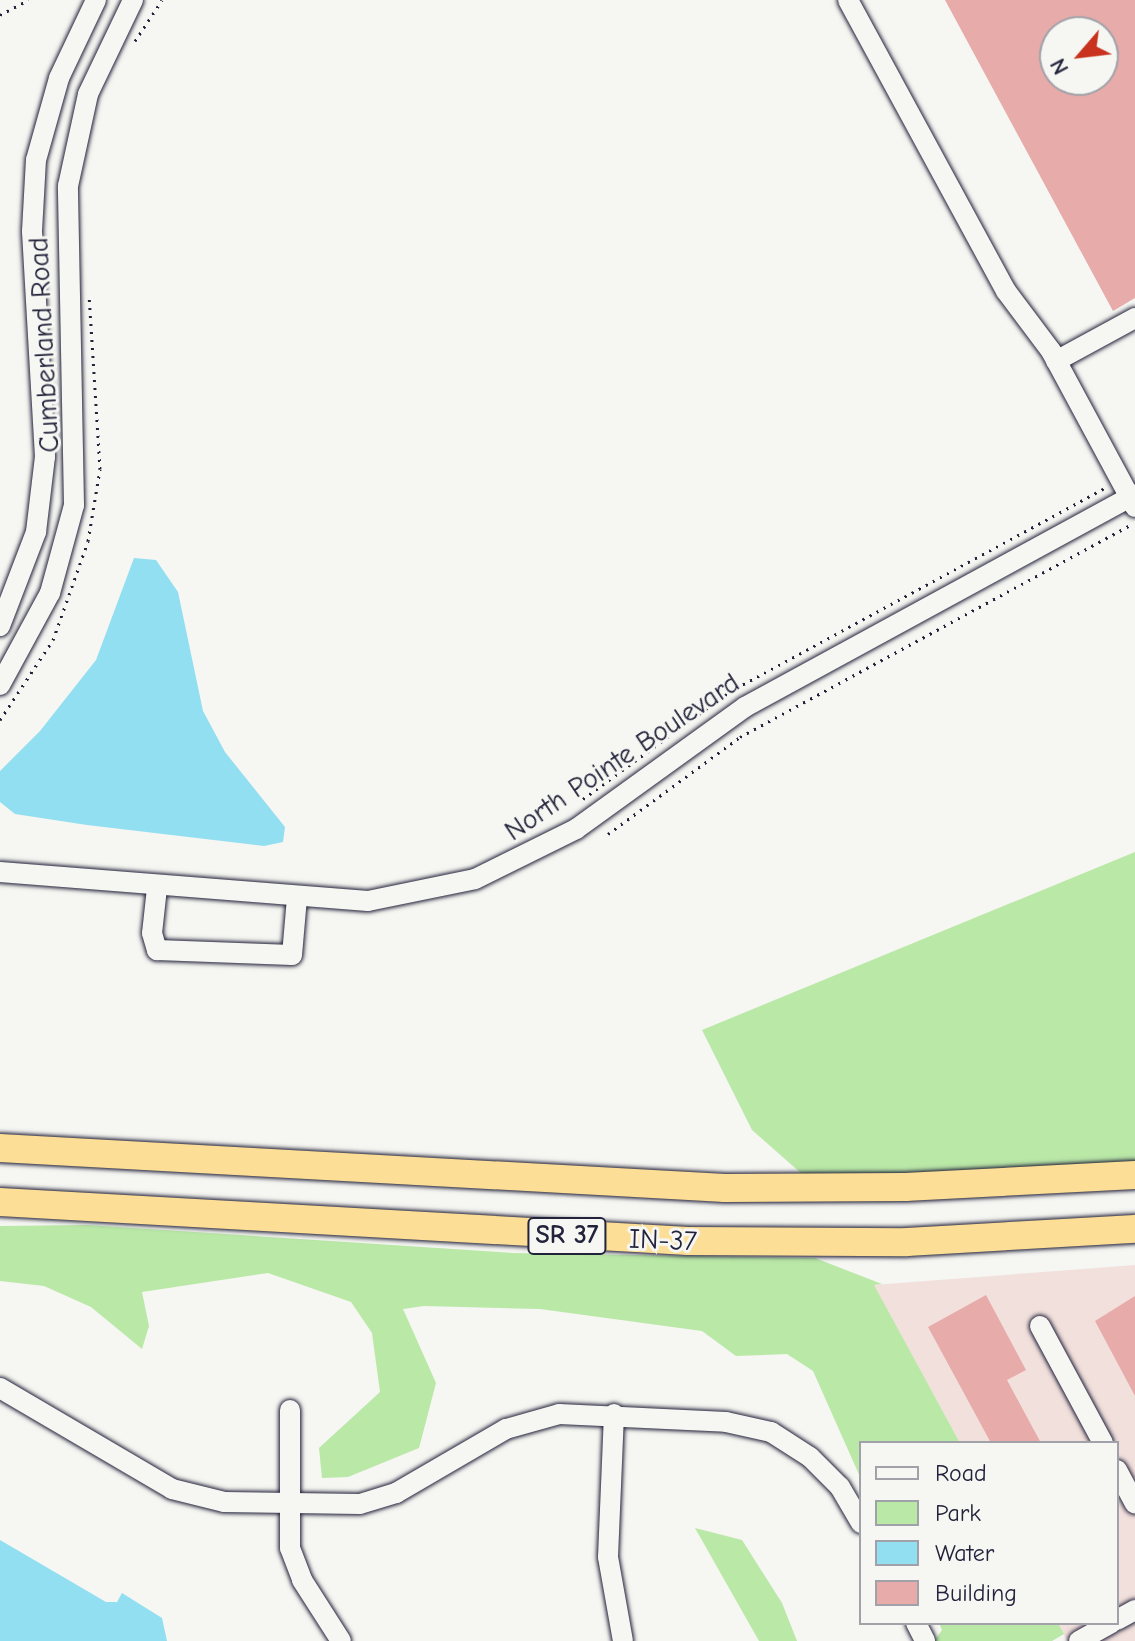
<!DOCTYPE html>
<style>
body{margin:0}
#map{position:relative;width:1135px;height:1641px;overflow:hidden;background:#f6f6f2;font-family:"Comic Neue",sans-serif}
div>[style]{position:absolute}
.built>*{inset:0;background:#f2e0dc}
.green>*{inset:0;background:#bae8a7}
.water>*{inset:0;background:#92dff1}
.building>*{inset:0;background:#e7abaa}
.path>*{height:3px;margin-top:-1.5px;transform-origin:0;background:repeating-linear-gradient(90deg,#22223b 0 2px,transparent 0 8px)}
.roads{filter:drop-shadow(0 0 2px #22223b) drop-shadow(0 0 2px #22223b)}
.minor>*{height:20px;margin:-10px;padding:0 10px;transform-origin:10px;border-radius:10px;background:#f6f6f2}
.highway>*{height:28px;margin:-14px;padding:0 14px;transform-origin:14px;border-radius:14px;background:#fcde96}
span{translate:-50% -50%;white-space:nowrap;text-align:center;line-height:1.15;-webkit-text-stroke:6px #f6f6f2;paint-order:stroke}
.shield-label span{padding:2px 6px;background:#f6f6f2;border:2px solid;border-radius:6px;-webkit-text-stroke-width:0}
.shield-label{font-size:26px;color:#22223b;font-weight:700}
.street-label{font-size:28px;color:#22223b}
.legend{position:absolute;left:859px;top:1441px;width:260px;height:184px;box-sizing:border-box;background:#f6f6f2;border:2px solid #a1a1a9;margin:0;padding:10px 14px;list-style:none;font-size:24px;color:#22223b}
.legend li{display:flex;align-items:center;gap:16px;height:40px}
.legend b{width:40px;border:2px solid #a1a1a9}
.north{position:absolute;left:1039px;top:16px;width:80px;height:80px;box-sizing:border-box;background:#f6f6f2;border:2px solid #a1a1a9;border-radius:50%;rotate:242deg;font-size:22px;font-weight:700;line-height:32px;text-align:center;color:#22223b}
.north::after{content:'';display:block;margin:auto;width:28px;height:36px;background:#c8321e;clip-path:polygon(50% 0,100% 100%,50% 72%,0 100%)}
</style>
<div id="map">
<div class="built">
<div style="clip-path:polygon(1135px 1265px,1135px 1641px,1067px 1641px,1058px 1623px,1117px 1623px,1117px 1443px,960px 1443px,873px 1285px)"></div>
</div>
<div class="green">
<div style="clip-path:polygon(1135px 852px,1135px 1169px,819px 1189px,752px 1130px,702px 1030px)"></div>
<div style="clip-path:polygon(88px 1225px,512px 1253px,815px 1258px,882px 1284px,874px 1285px,960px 1443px,861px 1443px,861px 1479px,813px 1371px,787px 1354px,736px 1356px,702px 1331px,540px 1309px,424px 1306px,403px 1309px,436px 1383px,419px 1448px,348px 1477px,322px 1478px,319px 1448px,380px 1392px,372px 1333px,351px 1302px,268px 1273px,142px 1292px,149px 1326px,142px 1349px,91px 1307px,44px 1286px,0 1281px,0 1226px)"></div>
<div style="clip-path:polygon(695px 1528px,742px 1540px,782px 1603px,797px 1641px,759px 1641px)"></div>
<div style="clip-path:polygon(939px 1623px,1058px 1623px,1064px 1634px,1052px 1641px,934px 1641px,942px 1630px)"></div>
</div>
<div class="water">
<div style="clip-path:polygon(134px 558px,156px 560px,178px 592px,203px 711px,225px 752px,285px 827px,283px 842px,264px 846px,87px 825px,15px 814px,0 802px,0 771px,40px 731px,96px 660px)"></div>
<div style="clip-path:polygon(0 1540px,106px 1602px,117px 1602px,122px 1593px,162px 1618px,167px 1641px,0 1641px)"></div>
</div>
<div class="building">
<div style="clip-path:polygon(evenodd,945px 0,1135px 0,1135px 298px,1113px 311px,945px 0,1055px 32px,1103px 32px,1103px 80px,1055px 80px,1055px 32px)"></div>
<div style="clip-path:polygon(986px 1295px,1026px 1370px,1007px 1380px,1041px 1443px,991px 1443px,928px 1327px)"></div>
<div style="clip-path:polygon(1135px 1296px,1135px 1396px,1095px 1321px)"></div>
</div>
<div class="path">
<div style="left:0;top:15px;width:32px;rotate:-28deg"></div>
<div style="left:135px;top:41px;width:49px;rotate:-56.6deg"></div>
<div style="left:0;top:720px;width:96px;rotate:-56.5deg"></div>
<div style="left:53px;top:640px;width:105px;rotate:-70.5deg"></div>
<div style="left:88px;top:541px;width:73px;rotate:-80.5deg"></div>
<div style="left:100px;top:469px;width:173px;rotate:-93.6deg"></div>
<div style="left:583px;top:799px;width:181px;rotate:-36.2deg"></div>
<div style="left:729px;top:692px;width:427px;rotate:-28.5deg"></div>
<div style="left:608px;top:834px;width:164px;rotate:-36.3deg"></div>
<div style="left:740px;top:737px;width:446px;rotate:-28.5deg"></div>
</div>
<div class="roads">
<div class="minor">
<div style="left:848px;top:0;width:331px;rotate:61.5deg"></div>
<div style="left:1006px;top:291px;width:75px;rotate:53.1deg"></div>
<div style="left:1051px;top:351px;width:177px;rotate:61.7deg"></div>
<div style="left:1056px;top:361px;width:90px;rotate:-28.6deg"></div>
<div style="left:0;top:626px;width:101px;rotate:-69deg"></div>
<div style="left:36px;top:532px;width:76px;rotate:-83.2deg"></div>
<div style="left:45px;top:457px;width:226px;rotate:-93.3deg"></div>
<div style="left:32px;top:231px;width:71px;rotate:-86.8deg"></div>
<div style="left:36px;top:160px;width:85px;rotate:-74.3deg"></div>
<div style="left:59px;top:78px;width:86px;rotate:-64.6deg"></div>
<div style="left:0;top:685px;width:105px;rotate:-61.5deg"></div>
<div style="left:50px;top:593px;width:91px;rotate:-74.7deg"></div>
<div style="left:74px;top:505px;width:319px;rotate:-91.1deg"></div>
<div style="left:68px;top:186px;width:94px;rotate:-77.7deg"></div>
<div style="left:88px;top:94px;width:104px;rotate:-64.4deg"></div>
<div style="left:0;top:872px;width:369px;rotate:4.5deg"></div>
<div style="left:368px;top:901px;width:109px;rotate:-11.6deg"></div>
<div style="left:475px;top:879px;width:113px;rotate:-26.3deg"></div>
<div style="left:576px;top:829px;width:208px;rotate:-35.8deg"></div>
<div style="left:745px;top:707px;width:444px;rotate:-28.6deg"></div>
<div style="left:157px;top:888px;width:45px;rotate:96.3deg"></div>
<div style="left:152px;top:933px;width:18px;rotate:74deg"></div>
<div style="left:157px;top:950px;width:135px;rotate:2.1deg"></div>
<div style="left:292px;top:955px;width:57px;rotate:-85deg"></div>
<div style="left:1040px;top:1326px;width:133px;rotate:61.7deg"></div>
<div style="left:0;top:1388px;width:199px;rotate:30.4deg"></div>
<div style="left:172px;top:1489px;width:54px;rotate:14deg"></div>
<div style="left:224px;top:1502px;width:136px;rotate:0.8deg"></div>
<div style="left:360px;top:1504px;width:38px;rotate:-17deg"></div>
<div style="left:396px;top:1493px;width:127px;rotate:-30.2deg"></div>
<div style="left:506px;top:1429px;width:55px;rotate:-15.8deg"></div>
<div style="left:559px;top:1414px;width:167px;rotate:2.7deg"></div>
<div style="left:726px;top:1422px;width:46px;rotate:12.5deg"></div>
<div style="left:771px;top:1432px;width:46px;rotate:32.7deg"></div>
<div style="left:810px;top:1457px;width:42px;rotate:45deg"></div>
<div style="left:840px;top:1487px;width:42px;rotate:59.7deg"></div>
<div style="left:290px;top:1410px;width:138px;rotate:90deg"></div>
<div style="left:290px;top:1548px;width:34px;rotate:69deg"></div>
<div style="left:302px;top:1580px;width:72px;rotate:57.4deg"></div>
<div style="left:614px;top:1414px;width:143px;rotate:92.4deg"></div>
<div style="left:608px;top:1557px;width:85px;rotate:79.9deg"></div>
<div style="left:1117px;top:1470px;width:38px;rotate:62deg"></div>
<div style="left:1117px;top:1620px;width:21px;rotate:-29deg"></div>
<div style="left:916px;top:1623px;width:20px;rotate:63deg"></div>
<div style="left:1079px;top:1641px;width:37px;rotate:-29deg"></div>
</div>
<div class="highway">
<div style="left:0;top:1148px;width:726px;rotate:3.16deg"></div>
<div style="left:725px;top:1188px;width:180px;rotate:-0.3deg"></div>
<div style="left:905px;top:1187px;width:230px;rotate:-3deg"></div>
<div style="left:0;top:1202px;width:689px;rotate:3.24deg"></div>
<div style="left:688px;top:1241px;width:219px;rotate:0.3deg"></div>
<div style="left:907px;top:1242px;width:228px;rotate:-3.3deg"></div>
</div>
</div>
<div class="shield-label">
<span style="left:567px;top:1236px">SR 37</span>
</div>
<div class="street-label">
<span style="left:44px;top:345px;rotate:-93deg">Cumberland Road</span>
<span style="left:622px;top:757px;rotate:-34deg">North Pointe Boulevard</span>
<span style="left:663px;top:1240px;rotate:2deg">IN-37</span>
</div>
<ul class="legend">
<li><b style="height:10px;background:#f6f6f2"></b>Road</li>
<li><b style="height:22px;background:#bae8a7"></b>Park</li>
<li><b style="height:22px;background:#92dff1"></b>Water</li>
<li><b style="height:22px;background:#e7abaa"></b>Building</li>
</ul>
<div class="north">N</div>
</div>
